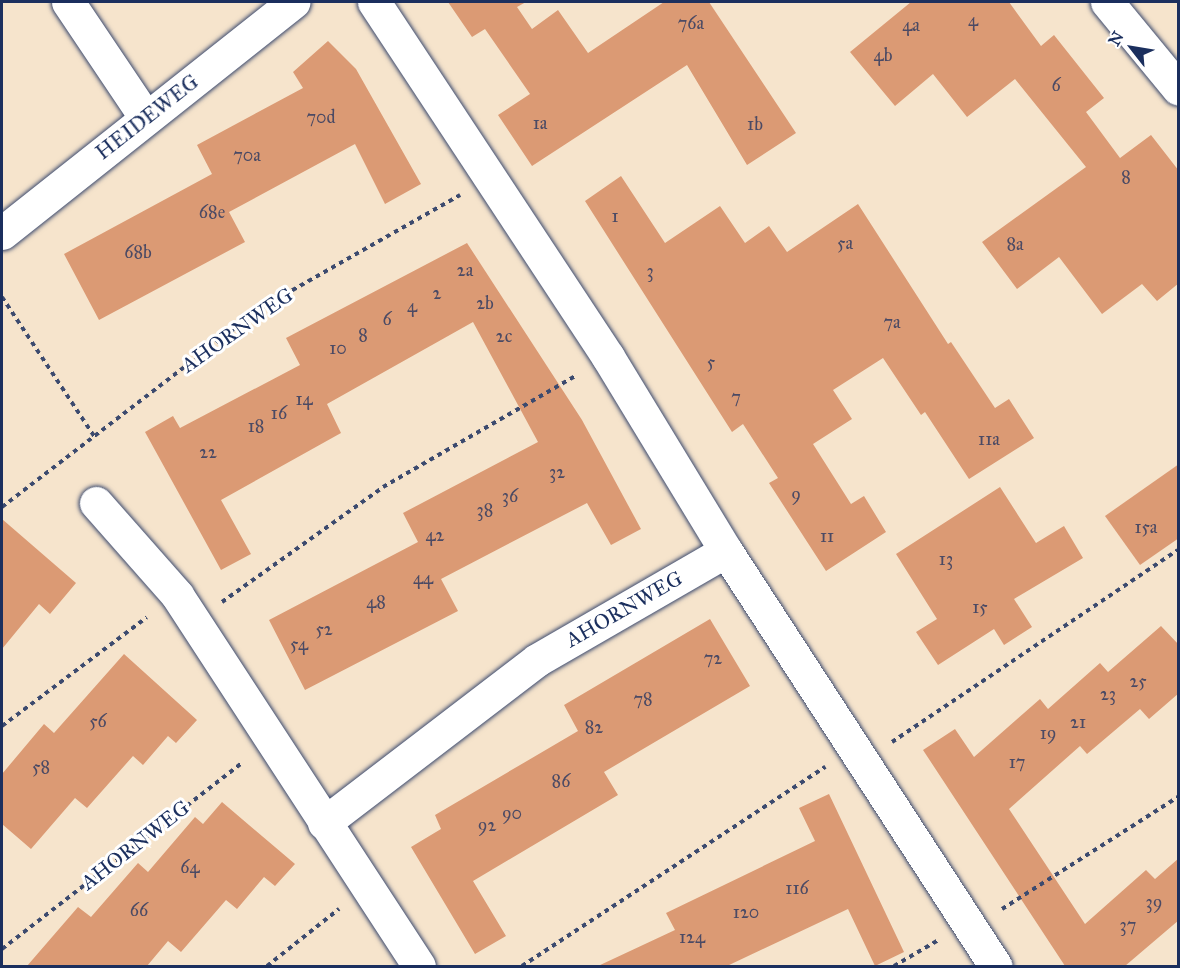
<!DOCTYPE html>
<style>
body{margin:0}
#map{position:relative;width:1180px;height:968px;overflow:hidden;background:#f6e4cc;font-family:"IM FELL Great Primer",serif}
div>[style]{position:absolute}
.building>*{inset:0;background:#db9a74}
.path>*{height:4px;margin-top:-2px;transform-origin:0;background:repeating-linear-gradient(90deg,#3c4a6e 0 4.5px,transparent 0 9px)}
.roads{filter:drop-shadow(0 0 2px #3c4a6e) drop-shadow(0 0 2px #3c4a6e)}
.minor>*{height:33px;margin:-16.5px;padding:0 16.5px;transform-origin:16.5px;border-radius:16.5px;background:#fff}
span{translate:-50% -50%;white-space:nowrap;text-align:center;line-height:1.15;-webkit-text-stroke:6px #fff;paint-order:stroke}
.number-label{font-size:18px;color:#4b4a64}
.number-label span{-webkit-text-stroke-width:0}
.street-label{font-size:21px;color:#1b2f5e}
.frame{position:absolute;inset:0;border:3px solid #1b2f5e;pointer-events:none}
.north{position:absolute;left:1102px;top:18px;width:60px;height:60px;-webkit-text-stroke:4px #fff;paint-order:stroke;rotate:301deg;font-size:16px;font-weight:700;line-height:24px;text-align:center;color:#1b2f5e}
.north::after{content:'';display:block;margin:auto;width:21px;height:27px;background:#1b2f5e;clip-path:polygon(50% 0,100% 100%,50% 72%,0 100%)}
</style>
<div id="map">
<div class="building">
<div style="clip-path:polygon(448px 2px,526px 2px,517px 7px,532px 29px,558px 10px,588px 53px,664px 2px,709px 2px,796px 133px,747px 165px,687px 65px,532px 166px,498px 115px,530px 94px,485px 29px,472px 37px)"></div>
<div style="clip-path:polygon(911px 2px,1009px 2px,1041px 46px,1054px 35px,1104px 98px,1086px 112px,1120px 158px,1151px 135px,1179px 171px,1179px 283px,1157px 301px,1142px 284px,1102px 314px,1059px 257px,1017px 289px,982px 242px,1086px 167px,1015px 79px,967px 117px,933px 74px,895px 106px,850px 52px)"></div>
<div style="clip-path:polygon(328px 41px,356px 69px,421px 184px,385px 204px,355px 144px,229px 212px,245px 242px,99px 320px,64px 254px,212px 174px,197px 145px,303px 88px,293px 72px)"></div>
<div style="clip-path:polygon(621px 176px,665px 243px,720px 206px,745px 243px,769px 226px,787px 252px,858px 204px,948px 344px,951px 342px,995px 408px,1009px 399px,1034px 438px,969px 479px,925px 412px,921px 415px,883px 358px,833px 390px,852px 419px,813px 444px,851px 504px,864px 496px,886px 532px,826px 571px,769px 483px,778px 478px,743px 424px,732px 432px,585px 201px)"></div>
<div style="clip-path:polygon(467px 243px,582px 420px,641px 529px,611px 545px,587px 503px,441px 579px,458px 611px,305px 690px,269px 620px,418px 542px,403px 513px,538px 442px,473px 322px,327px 404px,341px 433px,221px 500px,251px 554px,221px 570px,145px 432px,173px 416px,180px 428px,300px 365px,286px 338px)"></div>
<div style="clip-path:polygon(1179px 464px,1179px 538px,1140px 565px,1105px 516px)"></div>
<div style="clip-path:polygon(1000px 487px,1036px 543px,1064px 526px,1083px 558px,1014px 599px,1032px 627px,1004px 645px,994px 629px,938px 665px,916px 632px,937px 619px,896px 554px)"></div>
<div style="clip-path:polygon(2px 519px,76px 583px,50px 614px,39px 604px,2px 649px)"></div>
<div style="clip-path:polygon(710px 619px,750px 686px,604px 772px,618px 795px,473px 881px,506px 936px,475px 954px,411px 847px,441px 829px,435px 815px,578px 731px,564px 705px)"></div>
<div style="clip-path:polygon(1161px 626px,1179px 645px,1179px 693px,1149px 719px,1140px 709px,1087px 754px,1080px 746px,1009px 809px,1085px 924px,1146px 870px,1155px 879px,1179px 858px,1179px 920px,1125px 966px,1065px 966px,923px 750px,955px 729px,974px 757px,1040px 699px,1048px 709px,1100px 663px,1108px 672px)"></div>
<div style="clip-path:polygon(124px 654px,197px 720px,176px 743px,168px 736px,143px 765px,133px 756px,87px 808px,75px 798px,31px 849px,2px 824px,2px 774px,44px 724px,54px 733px)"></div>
<div style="clip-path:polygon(829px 794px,904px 952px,875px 966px,848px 909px,727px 966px,598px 966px,675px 930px,666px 913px,815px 841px,799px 808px)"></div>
<div style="clip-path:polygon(222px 802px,295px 864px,275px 886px,264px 877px,237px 909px,226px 900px,181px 952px,168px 941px,147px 966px,27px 966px,78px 907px,91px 917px,138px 863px,148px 872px,195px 817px,203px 824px)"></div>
</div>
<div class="path">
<div style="left:2px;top:297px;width:167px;rotate:56.5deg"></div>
<div style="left:2px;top:507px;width:327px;rotate:-37.5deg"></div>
<div style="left:261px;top:308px;width:229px;rotate:-29.6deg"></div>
<div style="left:222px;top:602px;width:198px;rotate:-35.5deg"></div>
<div style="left:383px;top:487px;width:224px;rotate:-30deg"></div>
<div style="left:2px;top:726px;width:181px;rotate:-36.9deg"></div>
<div style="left:892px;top:742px;width:344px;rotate:-33.9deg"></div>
<div style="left:1002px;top:909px;width:209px;rotate:-32.5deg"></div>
<div style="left:2px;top:949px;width:305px;rotate:-37.8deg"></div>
<div style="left:267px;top:966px;width:92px;rotate:-38.4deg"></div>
<div style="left:522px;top:966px;width:363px;rotate:-33.3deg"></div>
<div style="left:894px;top:966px;width:50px;rotate:-30.2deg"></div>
</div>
<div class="roads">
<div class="minor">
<div style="left:68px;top:2px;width:140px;rotate:56.1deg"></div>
<div style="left:374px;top:2px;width:425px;rotate:56.6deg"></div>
<div style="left:608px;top:357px;width:227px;rotate:58.7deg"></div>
<div style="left:726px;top:551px;width:495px;rotate:57deg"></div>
<div style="left:1107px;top:2px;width:112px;rotate:50.5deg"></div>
<div style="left:2px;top:233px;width:372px;rotate:-38.4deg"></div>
<div style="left:96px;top:503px;width:123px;rotate:48.6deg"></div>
<div style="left:177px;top:595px;width:443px;rotate:56.9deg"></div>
<div style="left:324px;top:823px;width:268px;rotate:-37.4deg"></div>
<div style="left:537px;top:660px;width:218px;rotate:-30deg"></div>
</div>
</div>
<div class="number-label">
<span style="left:973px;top:20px">4</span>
<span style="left:691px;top:23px">76a</span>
<span style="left:911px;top:25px">4a</span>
<span style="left:883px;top:55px">4b</span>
<span style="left:1056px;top:85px">6</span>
<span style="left:321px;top:117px">70d</span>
<span style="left:540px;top:123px">1a</span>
<span style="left:755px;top:124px">1b</span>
<span style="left:247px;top:155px">70a</span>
<span style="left:1126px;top:177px">8</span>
<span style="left:212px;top:212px">68e</span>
<span style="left:615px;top:216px">1</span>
<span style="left:845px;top:243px">5a</span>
<span style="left:1015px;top:244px">8a</span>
<span style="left:138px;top:252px">68b</span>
<span style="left:465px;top:270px">2a</span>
<span style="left:650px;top:271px">3</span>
<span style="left:437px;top:293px">2</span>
<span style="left:485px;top:303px">2b</span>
<span style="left:412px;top:306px">4</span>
<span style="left:387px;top:319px">6</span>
<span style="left:892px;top:322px">7a</span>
<span style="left:363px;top:335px">8</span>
<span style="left:504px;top:336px">2c</span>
<span style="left:338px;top:348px">10</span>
<span style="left:711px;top:362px">5</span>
<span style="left:736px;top:397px">7</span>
<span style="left:304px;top:399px">14</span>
<span style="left:279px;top:413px">16</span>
<span style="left:256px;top:426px">18</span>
<span style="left:989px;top:439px">11a</span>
<span style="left:208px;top:452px">22</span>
<span style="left:557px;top:472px">32</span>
<span style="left:796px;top:494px">9</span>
<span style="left:510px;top:496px">36</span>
<span style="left:485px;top:510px">38</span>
<span style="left:1146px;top:527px">15a</span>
<span style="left:435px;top:535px">42</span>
<span style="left:827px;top:536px">11</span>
<span style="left:946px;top:559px">13</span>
<span style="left:423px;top:578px">44</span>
<span style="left:376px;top:602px">48</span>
<span style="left:980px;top:607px">15</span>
<span style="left:324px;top:629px">52</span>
<span style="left:299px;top:644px">54</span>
<span style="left:713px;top:658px">72</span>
<span style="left:1138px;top:681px">25</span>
<span style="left:1108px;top:694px">23</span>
<span style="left:643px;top:699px">78</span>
<span style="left:98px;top:721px">56</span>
<span style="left:1078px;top:722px">21</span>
<span style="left:594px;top:727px">82</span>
<span style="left:1048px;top:733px">19</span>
<span style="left:1017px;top:762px">17</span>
<span style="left:41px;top:767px">58</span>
<span style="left:561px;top:781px">86</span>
<span style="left:512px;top:813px">90</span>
<span style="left:487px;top:825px">92</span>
<span style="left:190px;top:867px">64</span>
<span style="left:797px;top:888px">116</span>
<span style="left:1154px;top:902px">39</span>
<span style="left:139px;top:910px">66</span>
<span style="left:746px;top:912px">120</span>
<span style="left:1128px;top:925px">37</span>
<span style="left:692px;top:937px">124</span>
</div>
<div class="street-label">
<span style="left:147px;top:117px;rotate:-38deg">HEIDEWEG</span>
<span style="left:237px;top:330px;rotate:-35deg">AHORNWEG</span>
<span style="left:624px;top:609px;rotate:-30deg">AHORNWEG</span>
<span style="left:135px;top:845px;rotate:-38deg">AHORNWEG</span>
</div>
<div class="frame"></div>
<div class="north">N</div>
</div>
